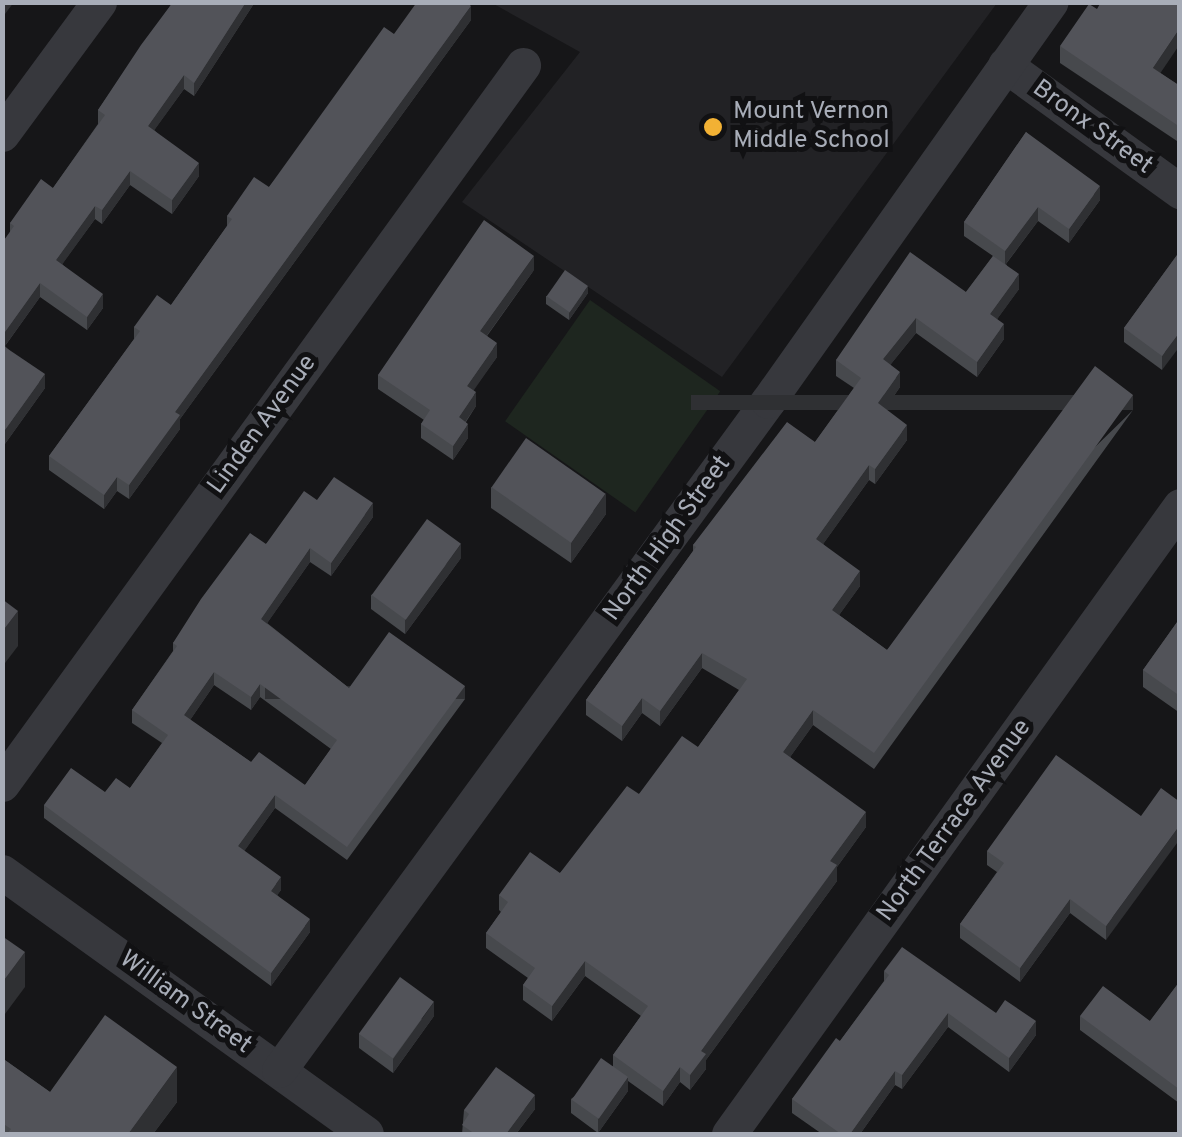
<!DOCTYPE html>
<style>
body{margin:0}
#map{position:relative;width:1182px;height:1137px;overflow:hidden;background:#161618;font-family:Overpass,sans-serif}
div>[style]{position:absolute}
.built>*{inset:0;background:#222225}
.green>*{inset:0;background:#1e261f;transform-origin:0 0}
.minor>*{height:35px;margin:-17.5px;padding:0 17.5px;transform-origin:17.5px;border-radius:17.5px;background:#37383d}
.wall>*{inset:0;background:#47494d}
.shaded-wall>*{inset:0;background:#2f3033;transform-origin:0 0}
.building>*{inset:0;background:#525359;transform-origin:0 0}
.dots>*{width:28px;height:28px;translate:-50% -50%;box-sizing:border-box;border:5px solid #111113;border-radius:50%}
span{translate:-50% -50%;white-space:nowrap;text-align:center;line-height:1.15;-webkit-text-stroke:10px #111113;paint-order:stroke}
.poi-label{font-size:25px;color:#a8adb8}
.left{translate:0 -50%;text-align:left}
.street-label{font-size:25px;color:#a8adb8}
.frame{position:absolute;inset:0;border:5px solid #a8adb8;pointer-events:none}
</style>
<div id="map">
<div class="built">
<div style="clip-path:polygon(492px 3px,997px 3px,722px 377px,462px 202px,580px 52px)"></div>
</div>
<div class="green">
<div style="left:590px;top:300px;width:159px;height:148px;rotate:35deg"></div>
</div>
<div class="minor">
<div style="left:1005px;top:65px;width:216px;rotate:35.8deg"></div>
<div style="left:2px;top:134px;width:164px;rotate:-53.7deg"></div>
<div style="left:2px;top:784px;width:888px;rotate:-54.07deg"></div>
<div style="left:2px;top:872px;width:448px;rotate:35.7deg"></div>
<div style="left:279px;top:1070px;width:829px;rotate:-53.84deg"></div>
<div style="left:768px;top:401px;width:489px;rotate:-54.7deg"></div>
<div style="left:729px;top:1134px;width:773px;rotate:-54.32deg"></div>
</div>
<div class="wall">
<div style="clip-path:polygon(173px 2px,255px 2px,194px 96px,184px 89px,154px 130px,199px 176px,172px 214px,130px 185px,102px 224px,95px 219px,62px 264px,103px 308px,87px 330px,40px 297px,5px 346px,45px 388px,2px 448px,2px 243px,10px 233px,10px 223px,53px 188px,98px 124px,98px 110px)"></div>
<div style="clip-path:polygon(471px 20px,180px 419px,180px 429px,129px 499px,117px 491px,104px 509px,49px 470px,49px 456px,134px 339px,134px 327px,171px 305px,227px 226px,227px 216px,269px 187px,394px 34px)"></div>
<div style="clip-path:polygon(1060px 46px,1160px 73px,1180px 86px,1180px 143px,1060px 63px)"></div>
<div style="clip-path:polygon(1026px 132px,1100px 200px,1069px 243px,1038px 221px,1006px 264px,1019px 289px,997px 319px,1004px 339px,977px 377px,916px 333px,890px 365px,900px 387px,885px 409px,907px 440px,875px 484px,869px 480px,823px 544px,860px 586px,839px 615px,887px 650px,1133px 410px,874px 769px,813px 725px,790px 757px,866px 827px,837px 867px,837px 881px,706px 1060px,706px 1069px,690px 1090px,680px 1082px,663px 1106px,628px 1081px,628px 1091px,598px 1133px,571px 1113px,571px 1099px,613px 1066px,613px 1055px,641px 1016px,585px 976px,552px 1021px,523px 1000px,523px 985px,528px 978px,486px 948px,486px 933px,501px 912px,499px 910px,499px 895px,560px 873px,639px 794px,698px 747px,739px 690px,702px 668px,660px 726px,642px 713px,622px 741px,586px 715px,586px 700px,693px 551px,693px 545px,815px 442px,854px 388px,836px 376px,836px 360px,966px 292px,993px 256px,964px 236px,964px 222px)"></div>
<div style="clip-path:polygon(1180px 251px,1162px 370px,1124px 342px,1124px 328px)"></div>
<div style="clip-path:polygon(534px 270px,487px 336px,497px 357px,473px 390px,476px 406px,466px 422px,468px 438px,453px 460px,421px 438px,421px 424px,424px 420px,378px 389px,378px 375px)"></div>
<div style="clip-path:polygon(588px 293px,569px 320px,546px 304px,546px 296px)"></div>
<div style="clip-path:polygon(491px 487px,606px 514px,571px 563px,491px 508px)"></div>
<div style="clip-path:polygon(evenodd,317px 500px,373px 517px,331px 576px,310px 562px,267px 623px,349px 688px,465px 699px,347px 860px,275px 808px,244px 851px,281px 890px,277px 895px,310px 932px,271px 986px,44px 818px,44px 805px,130px 788px,162px 743px,132px 723px,132px 710px,173px 651px,173px 643px,266px 544px,317px 500px,214px 685px,251px 710px,260px 697px,331px 749px,305px 785px,251px 762px,190px 720px,214px 685px)"></div>
<div style="clip-path:polygon(461px 558px,405px 634px,371px 609px,371px 595px)"></div>
<div style="clip-path:polygon(1180px 618px,1180px 713px,1143px 687px,1143px 670px)"></div>
<div style="clip-path:polygon(1141px 816px,1106px 940px,1070px 913px,1020px 982px,960px 938px,960px 924px,997px 872px,987px 865px,987px 851px)"></div>
<div style="clip-path:polygon(884px 971px,996px 1013px,1036px 1035px,1009px 1072px,948px 1027px,902px 1089px,895px 1085px,860px 1134px,822px 1134px,792px 1113px,792px 1099px,840px 1041px,884px 981px)"></div>
<div style="clip-path:polygon(1180px 981px,1179px 1103px,1080px 1030px,1080px 1016px,1150px 1021px)"></div>
<div style="clip-path:polygon(434px 1016px,393px 1073px,359px 1048px,359px 1034px)"></div>
<div style="clip-path:polygon(2px 1058px,50px 1092px,177px 1102px,153px 1134px,2px 1134px)"></div>
<div style="clip-path:polygon(535px 1109px,516px 1134px,462px 1134px,464px 1110px)"></div>
</div>
<div class="shaded-wall">
<div style="clip-path:polygon(3px 2px,14px 2px,2px 18px,2px 4px)"></div>
<div style="clip-path:polygon(246px 2px,255px 2px,194px 96px,194px 83px)"></div>
<div style="clip-path:polygon(471px 6px,471px 20px,180px 419px,180px 429px,129px 499px,129px 485px,175px 412px)"></div>
<div style="clip-path:polygon(1180px 28px,1180px 44px,1153px 84px,1153px 68px)"></div>
<div style="clip-path:polygon(184px 75px,184px 89px,148px 139px,148px 126px)"></div>
<div style="clip-path:polygon(199px 163px,199px 176px,172px 214px,172px 200px)"></div>
<div style="clip-path:polygon(130px 171px,130px 185px,102px 224px,102px 210px)"></div>
<div style="clip-path:polygon(1100px 186px,1100px 200px,1069px 243px,1069px 229px)"></div>
<div style="clip-path:polygon(95px 206px,95px 219px,56px 273px,56px 260px)"></div>
<div style="clip-path:polygon(1038px 207px,1038px 221px,1005px 265px,1005px 251px)"></div>
<div style="clip-path:polygon(534px 256px,534px 270px,480px 345px,480px 331px)"></div>
<div style="clip-path:polygon(1019px 274px,1019px 289px,990px 329px,990px 314px)"></div>
<div style="clip-path:polygon(40px 283px,40px 297px,2px 350px,2px 336px)"></div>
<div style="clip-path:polygon(588px 286px,588px 293px,569px 320px,569px 313px)"></div>
<div style="clip-path:polygon(103px 294px,103px 308px,87px 330px,87px 317px)"></div>
<div style="clip-path:polygon(916px 318px,916px 333px,883px 374px,883px 359px)"></div>
<div style="clip-path:polygon(1004px 324px,1004px 339px,977px 377px,977px 362px)"></div>
<div style="clip-path:polygon(1180px 332px,1180px 346px,1162px 370px,1162px 356px)"></div>
<div style="clip-path:polygon(497px 343px,497px 357px,467px 400px,467px 386px)"></div>
<div style="clip-path:polygon(900px 372px,900px 387px,878px 419px,878px 403px)"></div>
<div style="clip-path:polygon(45px 374px,45px 388px,2px 448px,2px 434px)"></div>
<div style="clip-path:polygon(476px 392px,476px 406px,459px 431px,459px 417px)"></div>
<div style="left:1133px;top:395px;width:15px;height:442px;rotate:90deg"></div>
<div style="clip-path:polygon(468px 424px,468px 438px,453px 460px,453px 446px)"></div>
<div style="clip-path:polygon(907px 425px,907px 440px,875px 484px,875px 469px)"></div>
<div style="clip-path:polygon(869px 465px,869px 480px,816px 554px,816px 539px)"></div>
<div style="clip-path:polygon(117px 477px,117px 491px,104px 509px,104px 495px)"></div>
<div style="clip-path:polygon(606px 493px,606px 514px,571px 563px,571px 543px)"></div>
<div style="clip-path:polygon(373px 503px,373px 517px,331px 576px,331px 563px)"></div>
<div style="clip-path:polygon(461px 544px,461px 558px,405px 634px,405px 620px)"></div>
<div style="clip-path:polygon(310px 548px,310px 562px,261px 632px,261px 619px)"></div>
<div style="clip-path:polygon(860px 571px,860px 586px,832px 625px,832px 610px)"></div>
<div style="clip-path:polygon(18px 611px,18px 646px,2px 667px,2px 632px)"></div>
<div style="clip-path:polygon(702px 653px,702px 668px,660px 726px,660px 711px)"></div>
<div style="clip-path:polygon(214px 672px,214px 685px,184px 729px,184px 715px)"></div>
<div style="clip-path:polygon(260px 684px,260px 697px,251px 710px,251px 697px)"></div>
<div style="left:465px;top:686px;width:13px;height:200px;rotate:90deg"></div>
<div style="clip-path:polygon(642px 698px,642px 713px,622px 741px,622px 726px)"></div>
<div style="clip-path:polygon(813px 710px,813px 725px,783px 767px,783px 752px)"></div>
<div style="clip-path:polygon(275px 795px,275px 808px,238px 860px,238px 846px)"></div>
<div style="clip-path:polygon(866px 812px,866px 827px,837px 867px,837px 881px,706px 1060px,706px 1069px,690px 1090px,690px 1075px,701px 1051px,830px 861px)"></div>
<div style="clip-path:polygon(1180px 825px,1180px 839px,1106px 940px,1106px 926px)"></div>
<div style="clip-path:polygon(281px 877px,281px 890px,271px 904px,271px 891px)"></div>
<div style="clip-path:polygon(1070px 899px,1070px 913px,1020px 982px,1020px 968px)"></div>
<div style="clip-path:polygon(310px 919px,310px 932px,271px 986px,271px 973px)"></div>
<div style="clip-path:polygon(25px 952px,25px 987px,2px 1018px,2px 983px)"></div>
<div style="clip-path:polygon(585px 961px,585px 976px,552px 1021px,552px 1006px)"></div>
<div style="clip-path:polygon(434px 1002px,434px 1016px,393px 1073px,393px 1059px)"></div>
<div style="clip-path:polygon(948px 1013px,948px 1027px,902px 1089px,902px 1075px)"></div>
<div style="clip-path:polygon(1036px 1021px,1036px 1035px,1009px 1072px,1009px 1058px)"></div>
<div style="clip-path:polygon(177px 1067px,177px 1102px,153px 1134px,128px 1134px)"></div>
<div style="clip-path:polygon(680px 1067px,680px 1082px,663px 1106px,663px 1091px)"></div>
<div style="clip-path:polygon(895px 1071px,895px 1085px,860px 1134px,850px 1134px)"></div>
<div style="clip-path:polygon(628px 1077px,628px 1091px,598px 1133px,598px 1119px)"></div>
<div style="clip-path:polygon(535px 1095px,535px 1109px,516px 1134px,506px 1134px)"></div>
</div>
<div class="building">
<div style="clip-path:polygon(173px 2px,246px 2px,194px 83px,184px 75px,148px 126px,199px 163px,172px 200px,130px 171px,102px 210px,95px 206px,56px 260px,103px 294px,87px 317px,40px 283px,2px 336px,2px 243px,14px 226px,10px 223px,41px 179px,53px 188px,105px 115px,98px 110px,141px 45px)"></div>
<div style="clip-path:polygon(417px 2px,466px 2px,471px 6px,175px 412px,180px 415px,129px 485px,117px 477px,104px 495px,49px 456px,140px 331px,134px 327px,157px 295px,171px 305px,232px 219px,227px 216px,254px 177px,269px 187px,384px 27px,394px 34px)"></div>
<div style="clip-path:polygon(1101px 2px,1180px 2px,1180px 28px,1153px 68px,1180px 86px,1180px 127px,1060px 46px,1089px 4px,1097px 9px)"></div>
<div style="clip-path:polygon(1026px 132px,1100px 186px,1069px 229px,1038px 207px,1005px 251px,964px 222px)"></div>
<div style="clip-path:polygon(484px 220px,534px 256px,480px 331px,497px 343px,467px 386px,476px 392px,459px 417px,468px 424px,453px 446px,421px 424px,430px 410px,378px 375px)"></div>
<div style="clip-path:polygon(1180px 251px,1180px 332px,1162px 356px,1124px 328px)"></div>
<div style="clip-path:polygon(910px 252px,966px 292px,993px 256px,1019px 274px,990px 314px,1004px 324px,977px 362px,916px 318px,883px 359px,900px 372px,878px 403px,907px 425px,875px 469px,869px 465px,816px 539px,860px 571px,832px 610px,887px 650px,1095px 366px,1133px 395px,874px 753px,813px 710px,783px 752px,866px 812px,830px 861px,837px 865px,701px 1051px,706px 1054px,690px 1075px,680px 1067px,663px 1091px,613px 1055px,648px 1006px,585px 961px,552px 1006px,523px 985px,535px 968px,486px 933px,508px 902px,499px 895px,530px 852px,560px 873px,627px 786px,639px 794px,682px 736px,698px 747px,747px 679px,702px 653px,660px 711px,642px 698px,622px 726px,586px 700px,696px 547px,693px 545px,787px 422px,815px 442px,861px 378px,836px 360px)"></div>
<div style="left:565px;top:270px;width:28px;height:32px;rotate:35deg"></div>
<div style="clip-path:polygon(2px 345px,45px 374px,2px 434px)"></div>
<div style="left:526px;top:438px;width:97px;height:60px;rotate:35deg"></div>
<div style="clip-path:polygon(evenodd,334px 477px,373px 503px,331px 563px,310px 548px,261px 619px,349px 688px,389px 632px,465px 686px,347px 847px,275px 795px,238px 846px,281px 877px,271px 891px,310px 919px,271px 973px,44px 805px,71px 768px,105px 792px,116px 778px,130px 788px,168px 735px,132px 710px,177px 646px,173px 643px,201px 599px,250px 533px,266px 544px,304px 491px,317px 500px,334px 477px,214px 672px,251px 697px,260px 684px,337px 740px,305px 785px,259px 752px,251px 762px,184px 715px,214px 672px)"></div>
<div style="left:427px;top:519px;width:42px;height:94px;rotate:36deg"></div>
<div style="clip-path:polygon(2px 599px,18px 611px,2px 632px)"></div>
<div style="clip-path:polygon(1180px 618px,1180px 696px,1143px 670px)"></div>
<div style="clip-path:polygon(1056px 755px,1141px 816px,1161px 788px,1180px 802px,1180px 825px,1106px 926px,1070px 899px,1020px 968px,960px 924px,1004px 863px,987px 851px)"></div>
<div style="clip-path:polygon(2px 936px,25px 952px,2px 983px)"></div>
<div style="clip-path:polygon(902px 947px,996px 1013px,1005px 1000px,1036px 1021px,1009px 1058px,948px 1013px,902px 1075px,895px 1071px,850px 1134px,841px 1134px,792px 1099px,836px 1038px,840px 1041px,889px 975px,884px 971px)"></div>
<div style="left:400px;top:977px;width:42px;height:70px;rotate:36deg"></div>
<div style="clip-path:polygon(1180px 981px,1180px 1089px,1179px 1089px,1080px 1016px,1103px 986px,1150px 1021px)"></div>
<div style="clip-path:polygon(105px 1015px,177px 1067px,128px 1134px,7px 1134px,11px 1129px,2px 1123px,2px 1058px,50px 1092px)"></div>
<div style="left:601px;top:1058px;width:33px;height:51px;rotate:35deg"></div>
<div style="clip-path:polygon(496px 1067px,535px 1095px,506px 1134px,496px 1133px,475px 1134px,462px 1125px,469px 1114px,464px 1110px)"></div>
</div>
<div class="dots">
<div style="left:713px;top:127px;background:#f2b134"></div>
</div>
<div class="poi-label">
<span class="left" style="left:733px;top:127px">Mount Vernon<br>Middle School</span>
</div>
<div class="street-label">
<span style="left:1092px;top:128px;rotate:36deg">Bronx Street</span>
<span style="left:263px;top:425px;rotate:-54deg">Linden Avenue</span>
<span style="left:668px;top:539px;rotate:-54deg">North High Street</span>
<span style="left:955px;top:821px;rotate:-54deg">North Terrace Avenue</span>
<span style="left:185px;top:1003px;rotate:36deg">William Street</span>
</div>
<div class="frame"></div>
</div>
